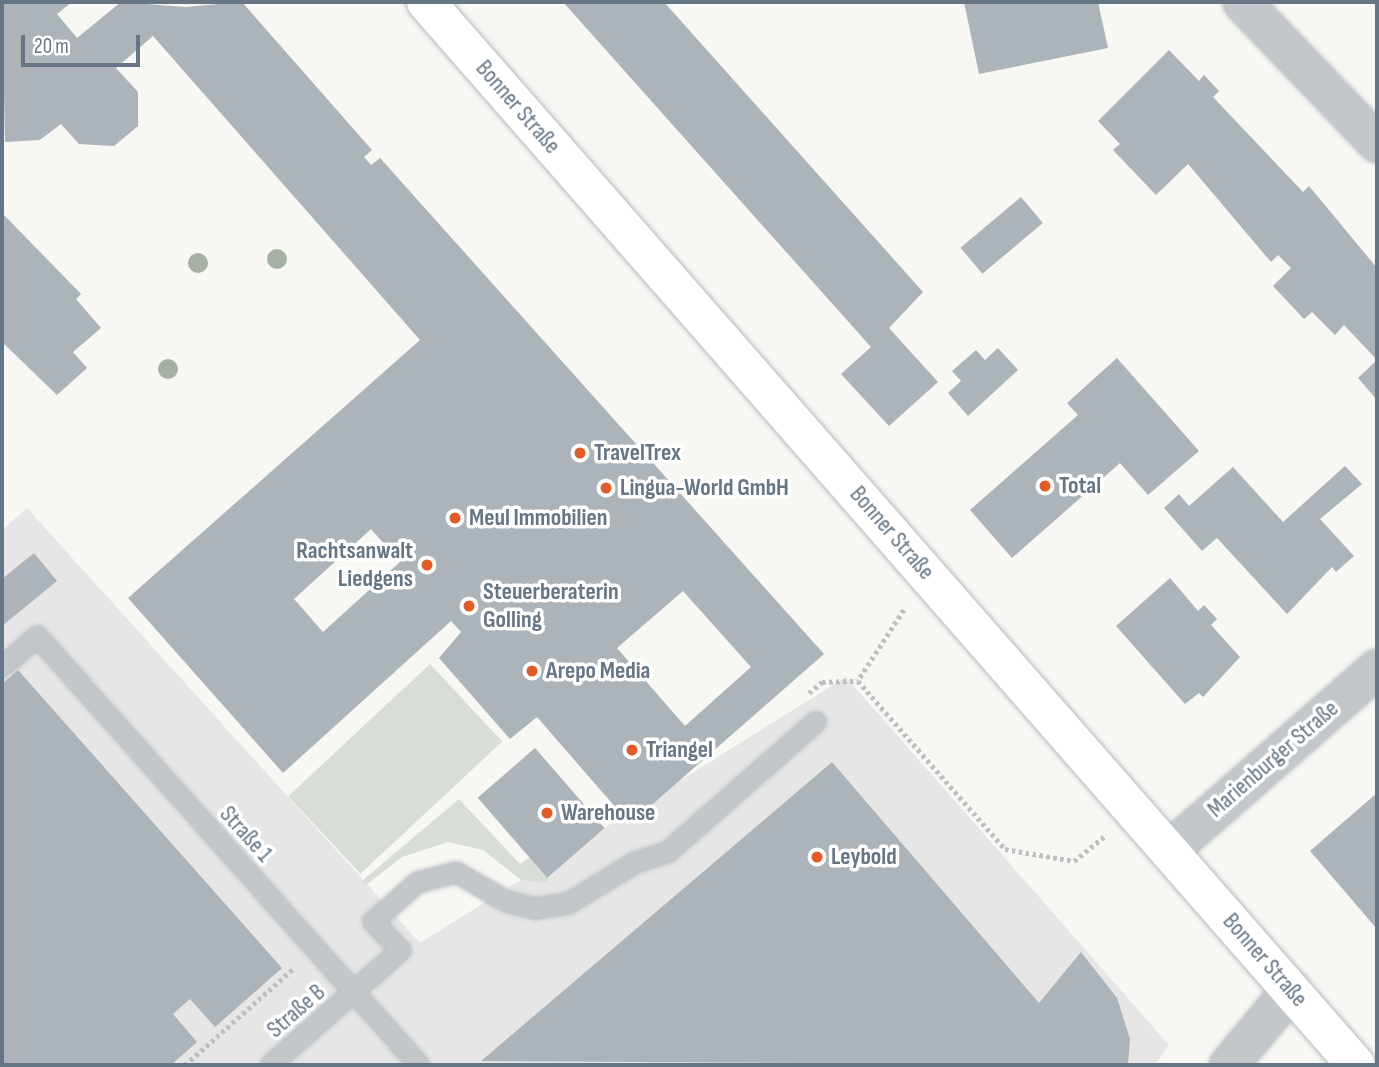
<!DOCTYPE html>
<meta charset="utf-8">
<style>
body{margin:0}
#map{position:relative;width:1379px;height:1067px;overflow:hidden;background:#f7f7f4;font-family:"Sofia Sans Condensed",sans-serif}
div>[style]{position:absolute}
.built>*{inset:0;background:#e5e6e5}
.green>*{inset:0;background:#d8ded5;transform-origin:0 0}
.building>*{inset:0;background:#acb3b9;transform-origin:0 0}
.path>*{height:4.5px;margin-top:-2.25px;transform-origin:0;background:repeating-linear-gradient(90deg,#bdbfc1 0 3.5px,transparent 0 7px)}
.roads{filter:drop-shadow(0 0 2px #b5babf) drop-shadow(0 0 2px #b5babf)}
.lane>*{height:19px;margin:-9.5px;padding:0 9.5px;transform-origin:9.5px;border-radius:9.5px;background:#c3c7ca}
.street>*{height:37px;margin:-18.5px;padding:0 18.5px;transform-origin:18.5px;border-radius:18.5px;background:#c3c7ca}
.secondary>*{height:38px;margin:-19px;padding:0 19px;transform-origin:19px;border-radius:19px;background:#fff}
.trees>*{width:20px;height:20px;margin:-10px;border-radius:50%;background:#a7b1a3}
.dots>*{width:19px;height:19px;translate:-50% -50%;box-sizing:border-box;border:4px solid #fff;border-radius:50%}
span{translate:-50% -50%;white-space:nowrap;text-align:center;line-height:1.15;-webkit-text-stroke:7px #fff;paint-order:stroke}
.street-label{font-size:24px;color:#667685}
.poi-label{font-size:24px;color:#667685;font-weight:700}
.left{translate:0 -50%;text-align:left}
.right{translate:-100% -50%;text-align:right}
.frame{position:absolute;inset:0;border:4px solid #667685;pointer-events:none}
.scale{position:absolute;left:21px;top:35px;width:119px;height:32px;box-sizing:border-box;border:4px solid #667685;border-top:0;padding-left:9px;font-size:21px;line-height:24px;white-space:nowrap;color:#667685;-webkit-text-stroke:5px #fff;paint-order:stroke}
</style>
<div id="map">
<div class="built">
<div style="clip-path:polygon(27px 508px,420px 943px,846px 677px,1169px 1045px,1155px 1065px,2px 1065px,2px 530px)"></div>
</div>
<div class="green">
<div style="left:430px;top:664px;width:106px;height:194px;rotate:47deg"></div>
<div style="clip-path:polygon(459px 799px,520px 864px,530px 857px,549px 879px,545px 883px,521px 880px,483px 850px,448px 842px,402px 857px,366px 885px,362px 881px)"></div>
</div>
<div class="building">
<div style="clip-path:polygon(evenodd,2px 2px,72px 2px,57px 14px,77px 38px,121px 2px,185px 7px,242px 2px,372px 150px,364px 157px,371px 165px,380px 158px,824px 654px,630px 824px,537px 717px,510px 739px,439px 658px,461px 632px,451px 621px,283px 773px,128px 598px,420px 340px,153px 36px,116px 68px,138px 92px,138px 126px,114px 146px,79px 144px,61px 124px,40px 140px,5px 142px,2px 2px,371px 529px,400px 562px,323px 632px,294px 599px,371px 529px,2px 2px,683px 591px,751px 667px,685px 726px,617px 648px,683px 591px)"></div>
<div style="clip-path:polygon(563px 2px,664px 2px,923px 292px,889px 328px,938px 382px,889px 426px,841px 374px,871px 347px)"></div>
<div style="clip-path:polygon(964px 2px,1098px 2px,1108px 48px,979px 74px)"></div>
<div style="clip-path:polygon(1169px 50px,1199px 81px,1204px 75px,1219px 91px,1213px 97px,1303px 192px,1309px 186px,1377px 268px,1377px 400px,1358px 378px,1377px 360px,1344px 325px,1335px 335px,1312px 312px,1304px 319px,1273px 286px,1291px 268px,1278px 255px,1271px 262px,1188px 164px,1156px 195px,1113px 150px,1120px 144px,1098px 121px)"></div>
<div style="left:1021px;top:197px;width:34px;height:79px;rotate:50deg"></div>
<div style="clip-path:polygon(2px 213px,81px 294px,76px 299px,101px 328px,73px 352px,87px 368px,57px 395px,2px 342px)"></div>
<div style="clip-path:polygon(998px 348px,1018px 370px,968px 416px,948px 393px,961px 381px,952px 371px,976px 350px,985px 360px)"></div>
<div style="clip-path:polygon(1117px 358px,1199px 451px,1148px 495px,1120px 463px,1012px 558px,970px 510px,1078px 415px,1067px 403px)"></div>
<div style="clip-path:polygon(1345px 466px,1362px 484px,1320px 519px,1354px 556px,1336px 572px,1332px 567px,1287px 614px,1217px 538px,1202px 551px,1164px 508px,1179px 494px,1189px 506px,1233px 467px,1283px 522px)"></div>
<div style="clip-path:polygon(34px 553px,57px 581px,2px 626px,2px 579px)"></div>
<div style="clip-path:polygon(1170px 578px,1198px 611px,1204px 605px,1217px 619px,1211px 625px,1240px 657px,1203px 697px,1199px 693px,1185px 704px,1116px 626px)"></div>
<div style="clip-path:polygon(18px 670px,282px 968px,215px 1027px,190px 999px,173px 1014px,197px 1042px,171px 1065px,2px 1065px,2px 684px)"></div>
<div style="left:535px;top:748px;width:106px;height:76px;rotate:49deg"></div>
<div style="clip-path:polygon(832px 762px,1039px 1003px,1081px 952px,1117px 998px,1130px 1039px,1128px 1065px,481px 1061px)"></div>
<div style="clip-path:polygon(1377px 793px,1377px 929px,1310px 851px)"></div>
</div>
<div class="path">
<div style="left:904px;top:610px;width:85px;rotate:122.9deg"></div>
<div style="left:858px;top:681px;width:223px;rotate:48.8deg"></div>
<div style="left:1005px;top:849px;width:70px;rotate:9.9deg"></div>
<div style="left:1074px;top:861px;width:40px;rotate:-39deg"></div>
<div style="left:809px;top:693px;width:17px;rotate:-40deg"></div>
<div style="left:822px;top:682px;width:36px;rotate:-2deg"></div>
<div style="left:185px;top:1065px;width:146px;rotate:-41.7deg"></div>
</div>
<div class="roads">
<div class="lane">
<div style="left:2px;top:666px;width:46px;rotate:-40.6deg"></div>
<div style="left:37px;top:636px;width:574px;rotate:48.32deg"></div>
<div style="left:270px;top:1065px;width:174px;rotate:-41.5deg"></div>
<div style="left:400px;top:950px;width:40px;rotate:-133deg"></div>
<div style="left:373px;top:921px;width:59px;rotate:-41.6deg"></div>
<div style="left:417px;top:882px;width:40px;rotate:-14.4deg"></div>
<div style="left:456px;top:872px;width:58px;rotate:30.1deg"></div>
<div style="left:506px;top:901px;width:30px;rotate:14deg"></div>
<div style="left:535px;top:908px;width:33px;rotate:-9deg"></div>
<div style="left:568px;top:903px;width:79px;rotate:-31.5deg"></div>
<div style="left:635px;top:862px;width:35px;rotate:-18deg"></div>
<div style="left:668px;top:851px;width:196px;rotate:-41.3deg"></div>
</div>
<div class="street">
<div style="left:1242px;top:2px;width:195px;rotate:46.2deg"></div>
<div style="left:1169px;top:850px;width:276px;rotate:-41.2deg"></div>
<div style="left:1228px;top:1065px;width:99px;rotate:-50.3deg"></div>
</div>
<div class="secondary">
<div style="left:426px;top:2px;width:1412px;rotate:48.82deg"></div>
</div>
</div>
<div class="trees">
<div style="left:277px;top:259px"></div>
<div style="left:198px;top:263px"></div>
<div style="left:168px;top:369px"></div>
</div>
<div class="dots">
<div style="left:580px;top:453px;background:#e35c28"></div>
<div style="left:1045px;top:486px;background:#e35c28"></div>
<div style="left:606px;top:488px;background:#e35c28"></div>
<div style="left:455px;top:518px;background:#e35c28"></div>
<div style="left:427px;top:565px;background:#e35c28"></div>
<div style="left:469px;top:606px;background:#e35c28"></div>
<div style="left:532px;top:671px;background:#e35c28"></div>
<div style="left:632px;top:750px;background:#e35c28"></div>
<div style="left:547px;top:813px;background:#e35c28"></div>
<div style="left:817px;top:857px;background:#e35c28"></div>
</div>
<div class="street-label">
<span style="left:518px;top:107px;rotate:49deg">Bonner Straße</span>
<span style="left:892px;top:533px;rotate:49deg">Bonner Straße</span>
<span style="left:1273px;top:759px;rotate:-41deg">Marienburger Straße</span>
<span style="left:246px;top:834px;rotate:48deg">Straße 1</span>
<span style="left:1265px;top:960px;rotate:49deg">Bonner Straße</span>
<span style="left:296px;top:1011px;rotate:-41deg">Straße B</span>
</div>
<div class="poi-label">
<span class="left" style="left:594px;top:453px">TravelTrex</span>
<span class="left" style="left:1059px;top:486px">Total</span>
<span class="left" style="left:620px;top:488px">Lingua-World GmbH</span>
<span class="left" style="left:469px;top:518px">Meul Immobilien</span>
<span class="right" style="left:413px;top:565px">Rachtsanwalt<br>Liedgens</span>
<span class="left" style="left:483px;top:606px">Steuerberaterin<br>Golling</span>
<span class="left" style="left:546px;top:671px">Arepo Media</span>
<span class="left" style="left:646px;top:750px">Triangel</span>
<span class="left" style="left:561px;top:813px">Warehouse</span>
<span class="left" style="left:831px;top:857px">Leybold</span>
</div>
<div class="frame"></div>
<div class="scale">20 m</div>
</div>
